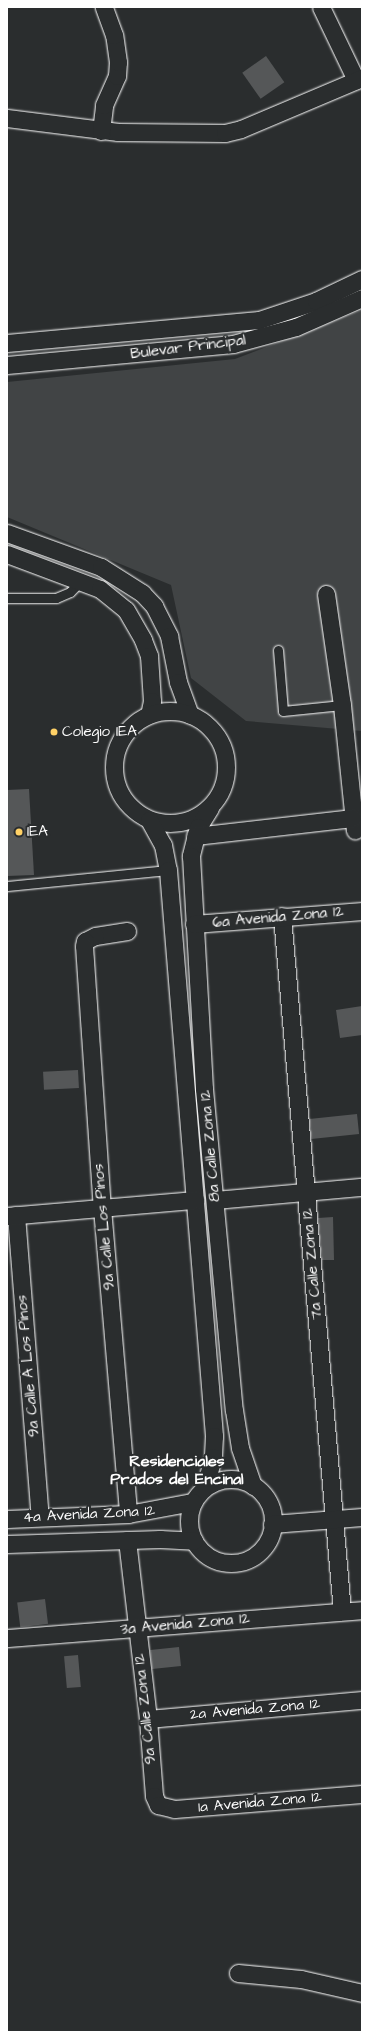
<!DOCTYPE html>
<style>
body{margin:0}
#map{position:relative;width:369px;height:2039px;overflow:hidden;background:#2a2d2e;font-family:"Architects Daughter",sans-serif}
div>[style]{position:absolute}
.green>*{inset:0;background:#414445}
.building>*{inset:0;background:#555758;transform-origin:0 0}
.roads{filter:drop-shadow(0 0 1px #fff) drop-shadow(0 0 1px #fff)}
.lane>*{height:9px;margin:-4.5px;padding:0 4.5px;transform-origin:4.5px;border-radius:4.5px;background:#2a2d2e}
.street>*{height:17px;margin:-8.5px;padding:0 8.5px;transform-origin:8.5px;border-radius:8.5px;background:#2a2d2e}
.street>.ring{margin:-8.5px;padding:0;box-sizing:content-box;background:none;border:17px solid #2a2d2e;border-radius:50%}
.dots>*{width:11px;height:11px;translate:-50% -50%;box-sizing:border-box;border:2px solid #2a2d2e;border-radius:50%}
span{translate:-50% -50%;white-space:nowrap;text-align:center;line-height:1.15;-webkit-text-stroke:4px #2a2d2e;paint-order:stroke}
.street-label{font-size:15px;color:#fff}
.poi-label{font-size:15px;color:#fff}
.left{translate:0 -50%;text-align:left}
.neighbourhood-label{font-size:16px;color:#fff;font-weight:700}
.frame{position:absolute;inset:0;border:8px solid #fff;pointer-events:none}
</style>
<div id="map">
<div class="green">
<div style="clip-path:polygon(362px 310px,362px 731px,246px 721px,191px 678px,171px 585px,7px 517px,7px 382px,235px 359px)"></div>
</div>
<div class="building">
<div style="left:266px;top:56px;width:32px;height:29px;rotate:55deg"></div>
<div style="clip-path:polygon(29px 789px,34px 875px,7px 876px,7px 790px)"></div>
<div style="clip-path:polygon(362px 1006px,362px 1035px,340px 1038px,336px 1010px)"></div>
<div style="left:78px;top:1070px;width:18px;height:35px;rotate:87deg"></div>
<div style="left:357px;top:1114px;width:20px;height:48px;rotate:84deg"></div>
<div style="clip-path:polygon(333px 1217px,334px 1260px,322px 1260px,318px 1218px)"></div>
<div style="left:45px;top:1599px;width:25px;height:28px;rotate:83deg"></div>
<div style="left:179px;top:1647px;width:19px;height:29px;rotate:84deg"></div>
<div style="left:78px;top:1655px;width:32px;height:14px;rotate:85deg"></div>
</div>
<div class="roads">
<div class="lane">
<div style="left:7px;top:598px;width:49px"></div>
<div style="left:56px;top:598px;width:15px;rotate:-23deg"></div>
<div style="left:70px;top:592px;width:16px;rotate:-45deg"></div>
<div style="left:278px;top:650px;width:61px;rotate:85.3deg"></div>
<div style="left:283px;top:711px;width:59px;rotate:-5.8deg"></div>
<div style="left:7px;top:886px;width:162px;rotate:-5.7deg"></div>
</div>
<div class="street">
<div style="left:321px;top:7px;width:81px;rotate:64.4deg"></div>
<div style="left:7px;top:118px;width:112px;rotate:7.2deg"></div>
<div style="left:118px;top:132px;width:107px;rotate:0.5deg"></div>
<div style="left:225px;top:133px;width:16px;rotate:-14deg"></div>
<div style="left:241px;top:129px;width:131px;rotate:-22.9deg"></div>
<div style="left:101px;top:131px;width:26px;rotate:-83deg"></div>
<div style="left:104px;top:105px;width:32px;rotate:-66deg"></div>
<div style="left:117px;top:76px;width:14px;rotate:-86deg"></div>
<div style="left:118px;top:62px;width:27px;rotate:-98deg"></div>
<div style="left:114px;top:35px;width:30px;rotate:-110deg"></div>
<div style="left:7px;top:343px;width:253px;rotate:-5.2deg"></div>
<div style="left:259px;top:320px;width:60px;rotate:-18.4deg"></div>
<div style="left:316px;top:301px;width:51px;rotate:-25.6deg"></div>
<div style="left:7px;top:365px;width:227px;rotate:-5.3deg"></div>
<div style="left:233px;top:344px;width:65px;rotate:-15.1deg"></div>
<div style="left:296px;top:327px;width:72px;rotate:-23.7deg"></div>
<div style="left:7px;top:533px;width:100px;rotate:19.9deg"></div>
<div style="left:101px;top:567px;width:49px;rotate:32.4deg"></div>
<div style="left:142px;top:593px;width:18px;rotate:47deg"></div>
<div style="left:154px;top:606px;width:34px;rotate:63deg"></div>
<div style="left:169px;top:636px;width:47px;rotate:78.9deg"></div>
<div style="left:178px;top:682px;width:35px;rotate:70deg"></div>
<div style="left:7px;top:554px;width:99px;rotate:20.6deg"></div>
<div style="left:100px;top:589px;width:33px;rotate:39deg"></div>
<div style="left:126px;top:610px;width:34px;rotate:60deg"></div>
<div style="left:143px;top:640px;width:17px;rotate:69deg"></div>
<div style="left:149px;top:656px;width:45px;rotate:86.2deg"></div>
<div style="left:152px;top:701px;width:14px;rotate:102deg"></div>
<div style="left:326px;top:594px;width:112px;rotate:81.8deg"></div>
<div style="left:342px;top:705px;width:126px;rotate:84.1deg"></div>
<div class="ring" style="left:114px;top:711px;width:95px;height:95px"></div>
<div style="left:210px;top:808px;width:22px;rotate:122deg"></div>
<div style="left:198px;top:827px;width:30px;rotate:104deg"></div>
<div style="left:191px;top:856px;width:233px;rotate:86.8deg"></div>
<div style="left:204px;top:1089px;width:322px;rotate:84.7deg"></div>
<div style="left:234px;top:1410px;width:38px;rotate:81deg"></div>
<div style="left:240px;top:1448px;width:40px;rotate:71.1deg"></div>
<div style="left:149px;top:820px;width:29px;rotate:61deg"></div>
<div style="left:163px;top:845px;width:25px;rotate:79deg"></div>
<div style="left:168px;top:870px;width:568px;rotate:85.35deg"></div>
<div style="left:214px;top:1436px;width:21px;rotate:93deg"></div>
<div style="left:213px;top:1457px;width:31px;rotate:105deg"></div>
<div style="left:195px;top:836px;width:159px;rotate:-6.5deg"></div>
<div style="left:282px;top:916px;width:698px;rotate:85.07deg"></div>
<div style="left:194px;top:924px;width:169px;rotate:-4.4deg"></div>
<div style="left:127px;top:931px;width:32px;rotate:171deg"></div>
<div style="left:95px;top:936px;width:11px;rotate:153deg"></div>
<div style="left:85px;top:941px;width:5px;rotate:101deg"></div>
<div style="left:84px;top:946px;width:263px;rotate:86.1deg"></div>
<div style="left:102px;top:1208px;width:307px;rotate:85.1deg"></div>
<div style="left:215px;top:1200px;width:148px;rotate:-5.1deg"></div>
<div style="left:16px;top:1215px;width:303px;rotate:85.5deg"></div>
<div style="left:7px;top:1216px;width:189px;rotate:-4.9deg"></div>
<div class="ring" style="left:189px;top:1479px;width:67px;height:67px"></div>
<div style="left:7px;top:1519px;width:121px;rotate:-2.4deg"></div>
<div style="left:128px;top:1514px;width:66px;rotate:-10.5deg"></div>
<div style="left:272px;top:1524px;width:90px;rotate:-4.4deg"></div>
<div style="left:127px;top:1540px;width:180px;rotate:83.3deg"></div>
<div style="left:148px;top:1719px;width:77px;rotate:85.5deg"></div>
<div style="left:154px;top:1796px;width:10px;rotate:66deg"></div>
<div style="left:158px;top:1805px;width:16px;rotate:14deg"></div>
<div style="left:174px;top:1809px;width:189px;rotate:-4.6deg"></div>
<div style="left:7px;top:1544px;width:153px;rotate:-1.9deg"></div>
<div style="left:160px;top:1539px;width:34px;rotate:3deg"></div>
<div style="left:7px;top:1638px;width:356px;rotate:-4.5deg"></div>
<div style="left:148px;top:1719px;width:215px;rotate:-5.1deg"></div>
<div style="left:238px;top:1973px;width:63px;rotate:5.4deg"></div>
<div style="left:301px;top:1979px;width:63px;rotate:12.9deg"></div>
</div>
</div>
<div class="dots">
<div style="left:54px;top:732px;background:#ffd166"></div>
<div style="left:19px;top:832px;background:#ffd166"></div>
</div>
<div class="street-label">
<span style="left:188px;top:347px;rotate:-7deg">Bulevar Principal</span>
<span style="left:278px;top:917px;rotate:-5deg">6a Avenida Zona 12</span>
<span style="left:210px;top:1146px;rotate:-95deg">8a Calle Zona 12</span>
<span style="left:104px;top:1227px;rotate:-95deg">9a Calle Los Pinos</span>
<span style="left:312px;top:1264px;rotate:-95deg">7a Calle Zona 12</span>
<span style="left:28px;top:1366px;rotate:-95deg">9a Calle A Los Pinos</span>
<span style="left:89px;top:1514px;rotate:-3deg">4a Avenida Zona 12</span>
<span style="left:185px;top:1624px;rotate:-5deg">3a Avenida Zona 12</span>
<span style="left:145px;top:1709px;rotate:-96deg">9a Calle Zona 12</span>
<span style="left:255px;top:1709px;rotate:-5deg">2a Avenida Zona 12</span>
<span style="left:260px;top:1802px;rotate:-5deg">1a Avenida Zona 12</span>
</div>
<div class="poi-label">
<span class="left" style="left:62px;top:732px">Colegio IEA</span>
<span class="left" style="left:27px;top:832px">IEA</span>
</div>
<div class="neighbourhood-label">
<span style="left:177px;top:1470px">Residenciales<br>Prados del Encinal</span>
</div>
<div class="frame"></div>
</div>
